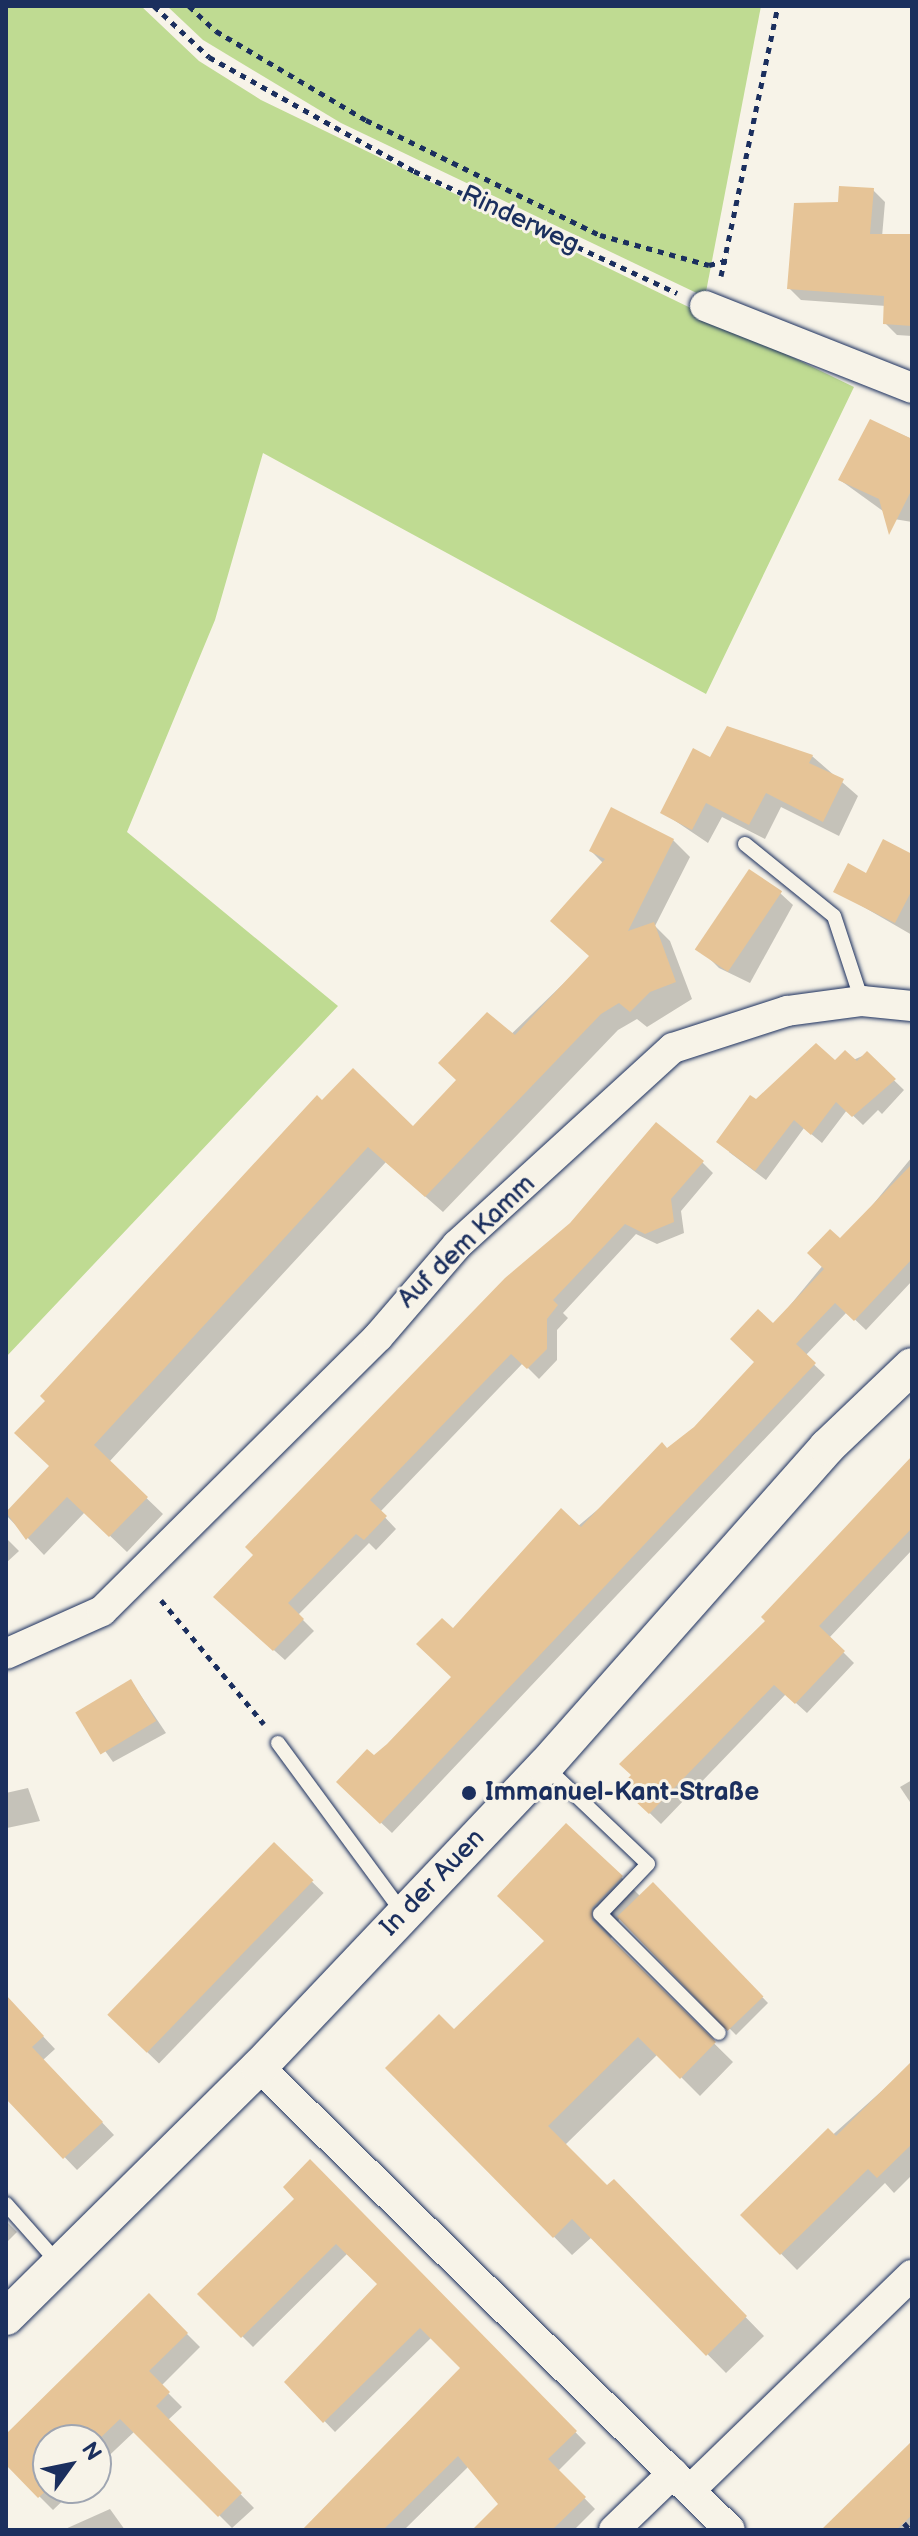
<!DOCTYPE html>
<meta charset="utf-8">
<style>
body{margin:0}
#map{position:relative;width:918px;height:2536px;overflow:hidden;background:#f7f3e8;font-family:"Balsamiq Sans",sans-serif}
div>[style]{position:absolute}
.green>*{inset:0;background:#bfdb92}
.shadow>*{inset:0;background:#0003;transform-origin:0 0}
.building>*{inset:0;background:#e6c497;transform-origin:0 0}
.path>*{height:5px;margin-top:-2.5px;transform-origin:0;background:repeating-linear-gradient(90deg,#1b2f5e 0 6px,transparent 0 12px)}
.roads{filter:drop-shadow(0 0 2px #1b2f5e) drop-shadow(0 0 2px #1b2f5e)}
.service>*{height:14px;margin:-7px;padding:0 7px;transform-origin:7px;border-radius:7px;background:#f7f3e8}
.minor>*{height:30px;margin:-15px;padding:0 15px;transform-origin:15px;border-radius:15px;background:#f7f3e8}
.tertiary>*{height:36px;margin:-18px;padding:0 18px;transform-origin:18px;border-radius:18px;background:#f7f3e8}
.dots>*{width:22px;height:22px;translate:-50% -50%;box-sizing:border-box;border:4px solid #f7f3e8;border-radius:50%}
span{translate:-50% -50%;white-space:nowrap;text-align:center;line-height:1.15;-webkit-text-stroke:6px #f7f3e8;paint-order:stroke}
.street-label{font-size:26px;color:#1b2f5e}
.poi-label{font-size:26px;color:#1b2f5e;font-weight:700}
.left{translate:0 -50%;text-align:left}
.frame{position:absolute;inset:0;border:8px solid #1b2f5e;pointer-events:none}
.north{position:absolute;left:32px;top:2424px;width:80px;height:80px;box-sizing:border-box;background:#f7f3e8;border:2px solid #9fa5b1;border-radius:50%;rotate:57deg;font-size:22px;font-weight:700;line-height:32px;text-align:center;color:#1b2f5e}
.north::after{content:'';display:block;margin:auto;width:28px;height:36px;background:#1b2f5e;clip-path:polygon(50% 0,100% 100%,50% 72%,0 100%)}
</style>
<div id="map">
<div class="green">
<div style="clip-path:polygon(6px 6px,141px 6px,199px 61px,261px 100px,854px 387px,706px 694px,263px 453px,215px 620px,127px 832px,338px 1006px,6px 1357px)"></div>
<div style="clip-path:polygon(167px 6px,761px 6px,705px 297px,341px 123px,203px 40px)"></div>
</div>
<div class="shadow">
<div style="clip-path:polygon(873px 190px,885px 202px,882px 237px,912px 239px,912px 336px,897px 335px,885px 323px,886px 306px,801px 300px,789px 288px,840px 204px)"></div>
<div style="clip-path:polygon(871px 421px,912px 439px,912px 522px,894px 519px,840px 480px)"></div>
<div style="clip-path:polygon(812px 756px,858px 796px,839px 836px,781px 807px,765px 839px,722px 817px,708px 843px,662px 812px,710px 760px)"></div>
<div style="clip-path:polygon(612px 810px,673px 840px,690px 857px,655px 926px,670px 941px,692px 999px,647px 1027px,637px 1019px,618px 1030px,443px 1212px,386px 1162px,109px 1462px,163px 1514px,127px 1552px,85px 1512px,44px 1555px,6px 1515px,52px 1466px,322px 1103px,413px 1129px,591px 957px,604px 864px,591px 851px)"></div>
<div style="clip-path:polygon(912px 856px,912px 935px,836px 891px,866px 875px)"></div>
<div style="clip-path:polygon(780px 893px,793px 905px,750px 983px,719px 968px,707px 956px)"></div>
<div style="clip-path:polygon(867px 1054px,904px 1090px,882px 1114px,878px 1110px,863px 1125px,847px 1110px,822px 1143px,804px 1128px,766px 1180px,729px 1152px,756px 1102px)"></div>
<div style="clip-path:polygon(912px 1157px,912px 1281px,866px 1330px,847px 1312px,805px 1356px,825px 1375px,392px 1833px,338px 1782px,374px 1758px,454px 1677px,453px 1631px,695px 1428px,757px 1362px,773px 1326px)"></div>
<div style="clip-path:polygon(702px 1162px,713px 1173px,681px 1211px,684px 1233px,657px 1244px,636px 1234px,563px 1313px,568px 1318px,557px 1330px,557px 1360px,539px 1379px,523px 1363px,380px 1512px,396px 1529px,376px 1550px,369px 1543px,298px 1615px,314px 1631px,285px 1660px,227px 1608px,506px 1280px)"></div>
<div style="clip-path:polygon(912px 1460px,912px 1550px,829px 1638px,854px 1663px,807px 1713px,786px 1694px,661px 1824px,623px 1787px)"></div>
<div style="clip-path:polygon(6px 1538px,19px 1551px,6px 1563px)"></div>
<div style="clip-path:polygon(131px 1681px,166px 1733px,113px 1762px,78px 1713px)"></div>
<div style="clip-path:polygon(912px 1780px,912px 1805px,900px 1787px)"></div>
<div style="clip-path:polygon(28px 1788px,40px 1821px,7px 1828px,6px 1793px)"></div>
<div style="left:274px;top:1845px;width:69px;height:237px;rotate:44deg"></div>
<div style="clip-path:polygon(621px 1877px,640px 1896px,653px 1885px,768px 2003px,736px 2035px,620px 1917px,610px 1941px,733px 2062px,700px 2096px,658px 2054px,565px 2145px,607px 2188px,614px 2182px,764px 2336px,726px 2373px,592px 2237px,572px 2255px,388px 2068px,454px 2031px)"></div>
<div style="clip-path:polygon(6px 1997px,55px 2049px,43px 2060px,114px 2135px,77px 2170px,6px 2096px)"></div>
<div style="clip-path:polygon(912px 2064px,912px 2175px,894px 2193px,885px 2183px,797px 2270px,743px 2215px)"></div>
<div style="clip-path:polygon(310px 2162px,586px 2443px,558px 2471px,595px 2509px,574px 2530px,475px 2530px,500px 2504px,469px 2466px,404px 2530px,303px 2530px,463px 2368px,432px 2337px,335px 2432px,287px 2382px,380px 2284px,348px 2253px,253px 2347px,200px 2294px,297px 2199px)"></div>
<div style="clip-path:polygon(6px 2221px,17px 2232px,6px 2243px)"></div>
<div style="clip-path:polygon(149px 2296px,200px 2347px,161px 2386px,182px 2407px,168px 2420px,254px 2508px,232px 2528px,135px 2431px,96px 2468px,96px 2440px,48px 2440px,48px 2488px,76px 2488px,53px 2510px,6px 2463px,6px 2437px)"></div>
<div style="clip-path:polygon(912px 2444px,912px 2530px,846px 2530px)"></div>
<div style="clip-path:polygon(110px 2509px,125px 2530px,63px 2530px)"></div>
</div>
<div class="building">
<div style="clip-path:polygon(839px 186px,874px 188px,870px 234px,912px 234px,912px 326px,883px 324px,884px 296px,787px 289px,794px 203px,838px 202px)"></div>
<div style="clip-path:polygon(870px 419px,912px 439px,912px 489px,889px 535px,879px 499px,838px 480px)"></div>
<div style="clip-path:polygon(727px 726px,813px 755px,809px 763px,844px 779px,823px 822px,766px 793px,749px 825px,706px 803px,692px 830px,660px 813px,693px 748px,710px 757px)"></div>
<div style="clip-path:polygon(611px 807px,674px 839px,628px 931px,654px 922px,676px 982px,650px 992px,630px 1012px,619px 1003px,601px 1014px,425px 1197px,368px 1147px,94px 1445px,148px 1497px,109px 1537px,67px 1497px,26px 1540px,6px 1512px,49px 1466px,14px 1433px,45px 1401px,40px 1396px,317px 1095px,322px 1100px,353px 1068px,413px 1126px,456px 1080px,438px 1063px,487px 1012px,515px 1035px,589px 956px,550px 921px,605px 859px,589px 851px)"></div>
<div style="clip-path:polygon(883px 839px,912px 854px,912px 890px,895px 923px,833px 892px,848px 863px,866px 873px)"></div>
<div style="left:749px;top:869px;width:40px;height:97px;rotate:34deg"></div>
<div style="clip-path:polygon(816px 1043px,835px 1060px,845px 1050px,857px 1061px,867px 1051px,896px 1079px,852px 1117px,836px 1102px,811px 1135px,794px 1120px,755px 1171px,716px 1142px,750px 1095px,756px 1099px)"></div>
<div style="clip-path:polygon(656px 1122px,704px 1161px,671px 1199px,674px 1222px,645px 1234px,625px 1224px,553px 1300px,558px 1305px,547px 1319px,547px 1349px,527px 1369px,511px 1354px,370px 1500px,387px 1516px,364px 1540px,356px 1534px,288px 1603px,304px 1619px,273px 1651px,213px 1597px,253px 1555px,245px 1547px,505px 1278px,570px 1223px)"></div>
<div style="clip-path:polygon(912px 1164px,912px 1259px,854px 1321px,835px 1303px,796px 1344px,816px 1363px,380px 1824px,336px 1782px,367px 1749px,374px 1755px,387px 1744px,451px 1677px,416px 1644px,442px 1618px,453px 1628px,561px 1508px,581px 1527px,662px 1442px,667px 1448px,694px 1427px,754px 1362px,730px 1339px,758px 1309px,773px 1323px,824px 1269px,807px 1253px,830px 1229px,840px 1238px)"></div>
<div style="clip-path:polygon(912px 1456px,912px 1528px,819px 1626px,845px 1651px,795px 1704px,774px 1685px,649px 1814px,620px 1787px,631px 1775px,619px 1764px,765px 1621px,761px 1617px)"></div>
<div style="left:131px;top:1679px;width:49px;height:65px;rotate:59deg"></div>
<div style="clip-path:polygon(566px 1823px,623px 1876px,592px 1908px,592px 1920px,716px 2042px,680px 2079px,638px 2037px,548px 2126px,607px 2185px,614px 2179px,747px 2316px,706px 2356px,572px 2219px,553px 2238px,385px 2068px,439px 2014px,454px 2029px,544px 1941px,497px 1896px)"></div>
<div style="left:274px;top:1842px;width:55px;height:240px;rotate:44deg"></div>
<div style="left:653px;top:1882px;width:159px;height:50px;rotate:46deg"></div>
<div style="clip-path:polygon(6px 1995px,44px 2036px,32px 2047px,103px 2122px,63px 2159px,6px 2099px)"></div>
<div style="clip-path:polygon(912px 2061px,912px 2144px,877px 2178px,868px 2169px,780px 2255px,740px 2215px,828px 2128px,836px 2136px)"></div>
<div style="clip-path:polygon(310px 2159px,577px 2431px,548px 2459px,586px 2497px,552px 2530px,472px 2530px,498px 2504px,458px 2456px,383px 2530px,302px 2530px,460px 2368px,420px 2328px,323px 2423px,284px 2382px,377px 2284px,336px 2244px,241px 2338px,197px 2294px,294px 2199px,283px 2187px)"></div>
<div style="clip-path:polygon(149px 2293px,188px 2333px,149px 2371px,170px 2392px,156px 2406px,242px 2493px,218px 2517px,120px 2419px,96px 2442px,48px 2440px,49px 2488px,38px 2498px,6px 2465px,6px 2434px)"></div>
<div style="clip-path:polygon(912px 2441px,912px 2515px,896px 2530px,821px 2530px)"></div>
</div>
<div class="path">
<div style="left:154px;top:6px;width:75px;rotate:42.8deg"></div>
<div style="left:209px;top:57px;width:235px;rotate:29.1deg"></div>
<div style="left:414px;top:171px;width:290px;rotate:24.9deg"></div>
<div style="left:189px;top:6px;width:37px;rotate:43deg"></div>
<div style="left:216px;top:31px;width:174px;rotate:30.7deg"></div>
<div style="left:366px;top:120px;width:261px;rotate:26.2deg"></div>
<div style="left:600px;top:235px;width:113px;rotate:15.4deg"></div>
<div style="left:709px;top:265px;width:21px;rotate:-14deg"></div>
<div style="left:721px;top:276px;width:276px;rotate:-78.1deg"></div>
<div style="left:161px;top:1600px;width:161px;rotate:50.3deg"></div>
<div style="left:904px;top:2523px;width:9px;rotate:49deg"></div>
</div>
<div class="roads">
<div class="service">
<div style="left:745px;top:844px;width:114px;rotate:39deg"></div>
<div style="left:834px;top:916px;width:89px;rotate:71.8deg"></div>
<div style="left:278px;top:1743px;width:211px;rotate:53.7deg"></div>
<div style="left:545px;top:1766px;width:142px;rotate:43.6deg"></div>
<div style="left:648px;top:1864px;width:69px;rotate:133.8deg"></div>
<div style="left:600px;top:1914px;width:168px;rotate:45deg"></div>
<div style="left:6px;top:2204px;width:80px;rotate:48.5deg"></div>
</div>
<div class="minor">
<div style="left:705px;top:306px;width:223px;rotate:21.6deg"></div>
<div style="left:6px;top:1654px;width:105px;rotate:-24.1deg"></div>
<div style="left:102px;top:1611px;width:389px;rotate:-44.8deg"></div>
<div style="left:378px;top:1337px;width:121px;rotate:-49.3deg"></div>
<div style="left:457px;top:1245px;width:292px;rotate:-42.4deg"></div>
<div style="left:673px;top:1048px;width:120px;rotate:-18deg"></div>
<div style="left:787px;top:1011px;width:76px;rotate:-7.6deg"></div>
<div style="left:862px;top:1001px;width:50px;rotate:5.7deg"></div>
<div style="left:259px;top:2067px;width:660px;rotate:44.51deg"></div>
<div style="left:690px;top:2490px;width:309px;rotate:-44.1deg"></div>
<div style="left:614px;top:2530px;width:82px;rotate:-44deg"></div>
</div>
<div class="tertiary">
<div style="left:6px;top:2317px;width:356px;rotate:-44.7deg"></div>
<div style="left:259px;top:2067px;width:415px;rotate:-46.5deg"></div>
<div style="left:545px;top:1766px;width:426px;rotate:-48.5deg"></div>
<div style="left:827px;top:1447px;width:117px;rotate:-43.6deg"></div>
</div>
</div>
<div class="dots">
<div style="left:469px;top:1793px;background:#1b2f5e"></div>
</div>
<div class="street-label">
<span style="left:520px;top:220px;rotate:25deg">Rinderweg</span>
<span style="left:467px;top:1242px;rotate:-44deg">Auf dem Kamm</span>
<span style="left:433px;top:1883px;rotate:-46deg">In der Auen</span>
</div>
<div class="poi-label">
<span class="left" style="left:485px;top:1793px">Immanuel-Kant-Straße</span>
</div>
<div class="frame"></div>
<div class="north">N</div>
</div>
